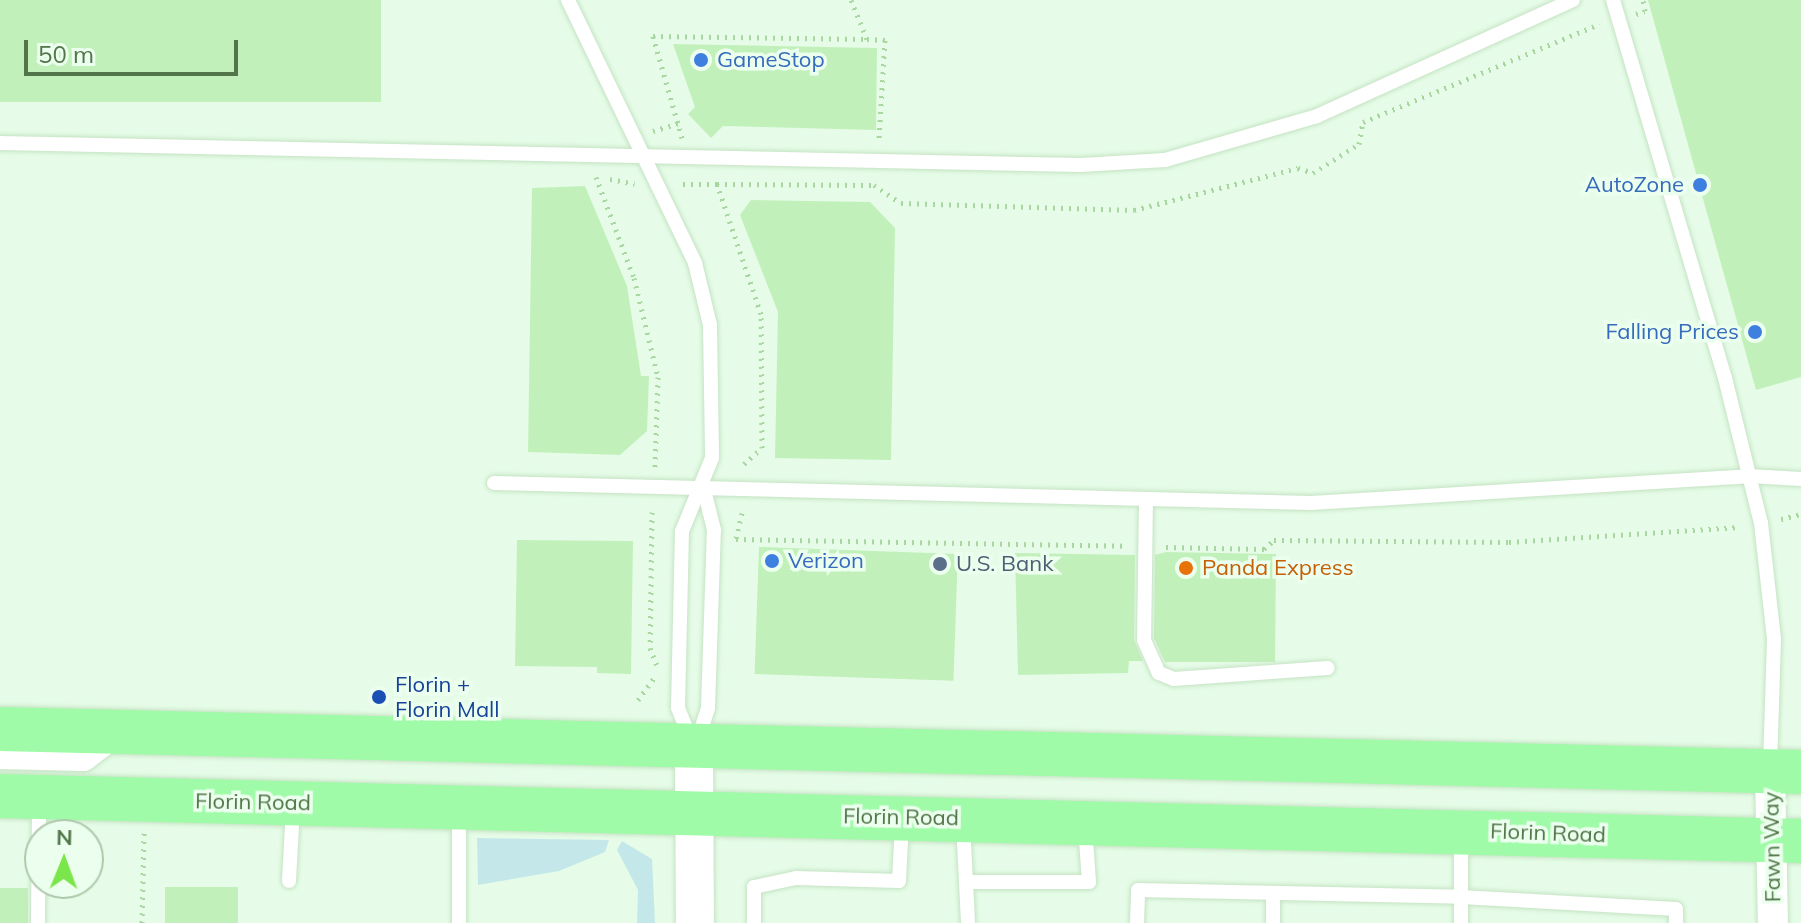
<!DOCTYPE html>
<style>
body{margin:0}
#map{position:relative;width:1801px;height:923px;overflow:hidden;background:#e6fce8;font-family:Mulish,sans-serif}
div>[style]{position:absolute}
.green>*{inset:0;background:#c4e8ea}
.building>*{inset:0;background:#c2f0bb;transform-origin:0 0}
.path>*{height:5px;margin-top:-2.5px;transform-origin:0;background:repeating-linear-gradient(90deg,#a8d7a0 0 2px,transparent 0 8px)}
.roads{filter:drop-shadow(0 0 2px #c5e3c3) drop-shadow(0 0 2px #c5e3c3)}
.service>*{height:14px;margin:-7px;padding:0 7px;transform-origin:7px;border-radius:7px;background:#fff}
.minor>*{height:30px;margin:-15px;padding:0 15px;transform-origin:15px;border-radius:15px;background:#fff}
.tertiary>*{height:38px;margin:-19px;padding:0 19px;transform-origin:19px;border-radius:19px;background:#fff}
.primary>*{height:44px;margin:-22px;padding:0 22px;transform-origin:22px;border-radius:22px;background:#9ffba8}
.dots>*{width:22px;height:22px;translate:-50% -50%;box-sizing:border-box;border:4px solid #ecffee;border-radius:50%}
span{translate:-50% -50%;white-space:nowrap;text-align:center;line-height:1.15;-webkit-text-stroke:7px #ecffee;paint-order:stroke}
.shop-label{font-size:22px;color:#366cbe}
.left{translate:0 -50%;text-align:left}
.right{translate:-100% -50%;text-align:right}
.service-label{font-size:22px;color:#4e5e75}
.food-label{font-size:22px;color:#c56008}
.transit-label{font-size:22px;color:#164399}
.street-label{font-size:22px;color:#52764a}
.north{position:absolute;left:24px;top:819px;width:80px;height:80px;box-sizing:border-box;background:#ecffee;border:2px solid #aec8ac;border-radius:50%;rotate:1deg;font-size:22px;font-weight:700;line-height:32px;text-align:center;color:#52764a}
.north::after{content:'';display:block;margin:auto;width:28px;height:36px;background:#7ae64b;clip-path:polygon(50% 0,100% 100%,50% 72%,0 100%)}
.scale{position:absolute;left:24px;top:40px;width:214px;height:36px;box-sizing:border-box;border:4px solid #52764a;border-top:0;padding-left:10px;font-size:24px;line-height:28px;white-space:nowrap;color:#52764a;-webkit-text-stroke:6px #ecffee;paint-order:stroke}
</style>
<div id="map">
<div class="green">
<div style="clip-path:polygon(477px 838px,609px 840px,605px 852px,559px 871px,478px 885px)"></div>
<div style="clip-path:polygon(622px 841px,652px 859px,655px 923px,637px 923px,638px 890px,617px 850px)"></div>
</div>
<div class="building">
<div style="left:0;top:0;width:381px;height:102px"></div>
<div style="clip-path:polygon(1648px 0,1801px 0,1801px 377px,1756px 390px)"></div>
<div style="clip-path:polygon(673px 44px,877px 48px,876px 130px,723px 126px,711px 138px,688px 114px,695px 107px)"></div>
<div style="clip-path:polygon(585px 186px,627px 286px,641px 376px,649px 376px,647px 431px,620px 455px,528px 452px,532px 188px)"></div>
<div style="clip-path:polygon(751px 200px,870px 202px,895px 228px,891px 460px,775px 458px,778px 312px,740px 215px)"></div>
<div style="clip-path:polygon(517px 540px,633px 541px,631px 674px,597px 673px,597px 667px,515px 666px)"></div>
<div style="left:759px;top:547px;width:199px;height:127px;rotate:2deg"></div>
<div style="clip-path:polygon(1166px 552px,1276px 554px,1275px 662px,1165px 662px,1154px 638px,1155px 555px)"></div>
<div style="clip-path:polygon(1015px 553px,1135px 555px,1134px 640px,1143px 661px,1129px 661px,1128px 673px,1018px 675px)"></div>
<div style="left:165px;top:887px;width:73px;height:36px"></div>
<div style="left:0;top:888px;width:28px;height:35px"></div>
</div>
<div class="path">
<div style="left:1636px;top:14px;width:9px;rotate:-18deg"></div>
<div style="left:1645px;top:11px;width:11px;rotate:-100deg"></div>
<div style="left:867px;top:39px;width:18px;rotate:3deg"></div>
<div style="left:885px;top:40px;width:98px;rotate:93.5deg"></div>
<div style="left:653px;top:131px;width:27px;rotate:-17deg"></div>
<div style="left:682px;top:138px;width:106px;rotate:-105.9deg"></div>
<div style="left:653px;top:36px;width:214px;rotate:0.8deg"></div>
<div style="left:867px;top:39px;width:42px;rotate:-112.3deg"></div>
<div style="left:596px;top:177px;width:108px;rotate:69.4deg"></div>
<div style="left:634px;top:278px;width:102px;rotate:76.4deg"></div>
<div style="left:658px;top:377px;width:90px;rotate:91.9deg"></div>
<div style="left:610px;top:179px;width:25px;rotate:11deg"></div>
<div style="left:683px;top:184px;width:34px"></div>
<div style="left:744px;top:464px;width:24px;rotate:-42deg"></div>
<div style="left:762px;top:448px;width:134px;rotate:-90.4deg"></div>
<div style="left:761px;top:314px;width:137px;rotate:-108.7deg"></div>
<div style="left:717px;top:184px;width:157px;rotate:0.4deg"></div>
<div style="left:874px;top:185px;width:32px;rotate:34deg"></div>
<div style="left:901px;top:203px;width:233px;rotate:1.7deg"></div>
<div style="left:1134px;top:210px;width:169px;rotate:-14.4deg"></div>
<div style="left:1298px;top:168px;width:16px;rotate:18deg"></div>
<div style="left:1313px;top:173px;width:54px;rotate:-32.2deg"></div>
<div style="left:1359px;top:144px;width:22px;rotate:-80deg"></div>
<div style="left:1363px;top:122px;width:256px;rotate:-22.5deg"></div>
<div style="left:652px;top:512px;width:136px;rotate:90.8deg"></div>
<div style="left:650px;top:648px;width:18px;rotate:68deg"></div>
<div style="left:742px;top:513px;width:27px;rotate:103deg"></div>
<div style="left:736px;top:539px;width:392px;rotate:1deg"></div>
<div style="left:1781px;top:519px;width:21px;rotate:-14deg"></div>
<div style="left:1166px;top:547px;width:98px;rotate:1.2deg"></div>
<div style="left:1264px;top:549px;width:13px;rotate:-42deg"></div>
<div style="left:1274px;top:540px;width:235px;rotate:0.5deg"></div>
<div style="left:1509px;top:542px;width:231px;rotate:-3.7deg"></div>
<div style="left:638px;top:700px;width:31px;rotate:-54deg"></div>
<div style="left:142px;top:923px;width:90px;rotate:-88.7deg"></div>
</div>
<div class="roads">
<div class="service">
<div style="left:568px;top:0;width:292px;rotate:64.2deg"></div>
<div style="left:695px;top:263px;width:64px;rotate:76.4deg"></div>
<div style="left:710px;top:325px;width:133px;rotate:89.1deg"></div>
<div style="left:712px;top:458px;width:79px;rotate:112.3deg"></div>
<div style="left:682px;top:531px;width:177px;rotate:91.3deg"></div>
<div style="left:678px;top:708px;width:32px;rotate:68deg"></div>
<div style="left:1613px;top:0;width:394px;rotate:73.5deg"></div>
<div style="left:1725px;top:378px;width:149px;rotate:76.1deg"></div>
<div style="left:1761px;top:523px;width:117px;rotate:83.6deg"></div>
<div style="left:1774px;top:639px;width:128px;rotate:91.8deg"></div>
<div style="left:0;top:143px;width:1081px;rotate:1.17deg"></div>
<div style="left:1081px;top:165px;width:84px;rotate:-3.4deg"></div>
<div style="left:1165px;top:160px;width:158px;rotate:-16.1deg"></div>
<div style="left:1317px;top:116px;width:281px;rotate:-24.4deg"></div>
<div style="left:494px;top:483px;width:817px;rotate:1.4deg"></div>
<div style="left:1311px;top:503px;width:439px;rotate:-3.5deg"></div>
<div style="left:1749px;top:476px;width:52px;rotate:3.3deg"></div>
<div style="left:1146px;top:500px;width:140px;rotate:90.8deg"></div>
<div style="left:1144px;top:640px;width:36px;rotate:66deg"></div>
<div style="left:1159px;top:673px;width:16px;rotate:22deg"></div>
<div style="left:1174px;top:679px;width:154px;rotate:-4.1deg"></div>
<div style="left:697px;top:742px;width:36px;rotate:-72deg"></div>
<div style="left:708px;top:708px;width:178px;rotate:-88.1deg"></div>
<div style="left:714px;top:530px;width:41px;rotate:-104deg"></div>
<div style="left:963px;top:823px;width:100px;rotate:87.1deg"></div>
<div style="left:289px;top:881px;width:74px;rotate:-86.9deg"></div>
<div style="left:966px;top:882px;width:123px"></div>
<div style="left:1089px;top:882px;width:56px;rotate:-94.1deg"></div>
<div style="left:1273px;top:893px;width:30px;rotate:90deg"></div>
<div style="left:38px;top:923px;width:124px;rotate:-89.5deg"></div>
<div style="left:459px;top:923px;width:112px;rotate:-90deg"></div>
<div style="left:754px;top:923px;width:36px;rotate:-90deg"></div>
<div style="left:754px;top:887px;width:43px;rotate:-12.1deg"></div>
<div style="left:796px;top:878px;width:103px;rotate:1.7deg"></div>
<div style="left:899px;top:881px;width:59px;rotate:-87.1deg"></div>
<div style="left:1137px;top:923px;width:33px;rotate:-88deg"></div>
<div style="left:1138px;top:890px;width:323px;rotate:1.2deg"></div>
<div style="left:1461px;top:897px;width:59px;rotate:-90deg"></div>
<div style="left:1461px;top:923px;width:26px;rotate:-90deg"></div>
<div style="left:1461px;top:897px;width:215px;rotate:3.2deg"></div>
<div style="left:1676px;top:909px;width:14px;rotate:90deg"></div>
</div>
<div class="minor">
<div style="left:0;top:754px;width:83px;rotate:1.4deg"></div>
<div style="left:83px;top:756px;width:40px;rotate:-37deg"></div>
<div style="left:1770px;top:771px;width:152px;rotate:88.9deg"></div>
</div>
<div class="tertiary">
<div style="left:694px;top:750px;width:173px;rotate:89.7deg"></div>
</div>
<div class="primary">
<div style="left:0;top:729px;width:1802px;rotate:1.37deg"></div>
<div style="left:0;top:796px;width:1802px;rotate:1.43deg"></div>
</div>
</div>
<div class="dots">
<div style="left:701px;top:60px;background:#3f7fe0"></div>
<div style="left:1700px;top:185px;background:#3f7fe0"></div>
<div style="left:1755px;top:332px;background:#3f7fe0"></div>
<div style="left:772px;top:561px;background:#3f7fe0"></div>
<div style="left:940px;top:564px;background:#5c6f8a"></div>
<div style="left:1186px;top:568px;background:#e8710a"></div>
<div style="left:379px;top:697px;background:#1a4fb4"></div>
</div>
<div class="shop-label">
<span class="left" style="left:717px;top:60px">GameStop</span>
<span class="right" style="left:1684px;top:185px">AutoZone</span>
<span class="right" style="left:1739px;top:332px">Falling Prices</span>
<span class="left" style="left:788px;top:561px">Verizon</span>
</div>
<div class="service-label">
<span class="left" style="left:956px;top:564px">U.S. Bank</span>
</div>
<div class="food-label">
<span class="left" style="left:1202px;top:568px">Panda Express</span>
</div>
<div class="transit-label">
<span class="left" style="left:395px;top:697px">Florin +<br>Florin Mall</span>
</div>
<div class="street-label">
<span style="left:253px;top:802px;rotate:1deg">Florin Road</span>
<span style="left:901px;top:817px;rotate:1deg">Florin Road</span>
<span style="left:1548px;top:833px;rotate:2deg">Florin Road</span>
<span style="left:1772px;top:847px;rotate:-91deg">Fawn Way</span>
</div>
<div class="north">N</div>
<div class="scale">50 m</div>
</div>
